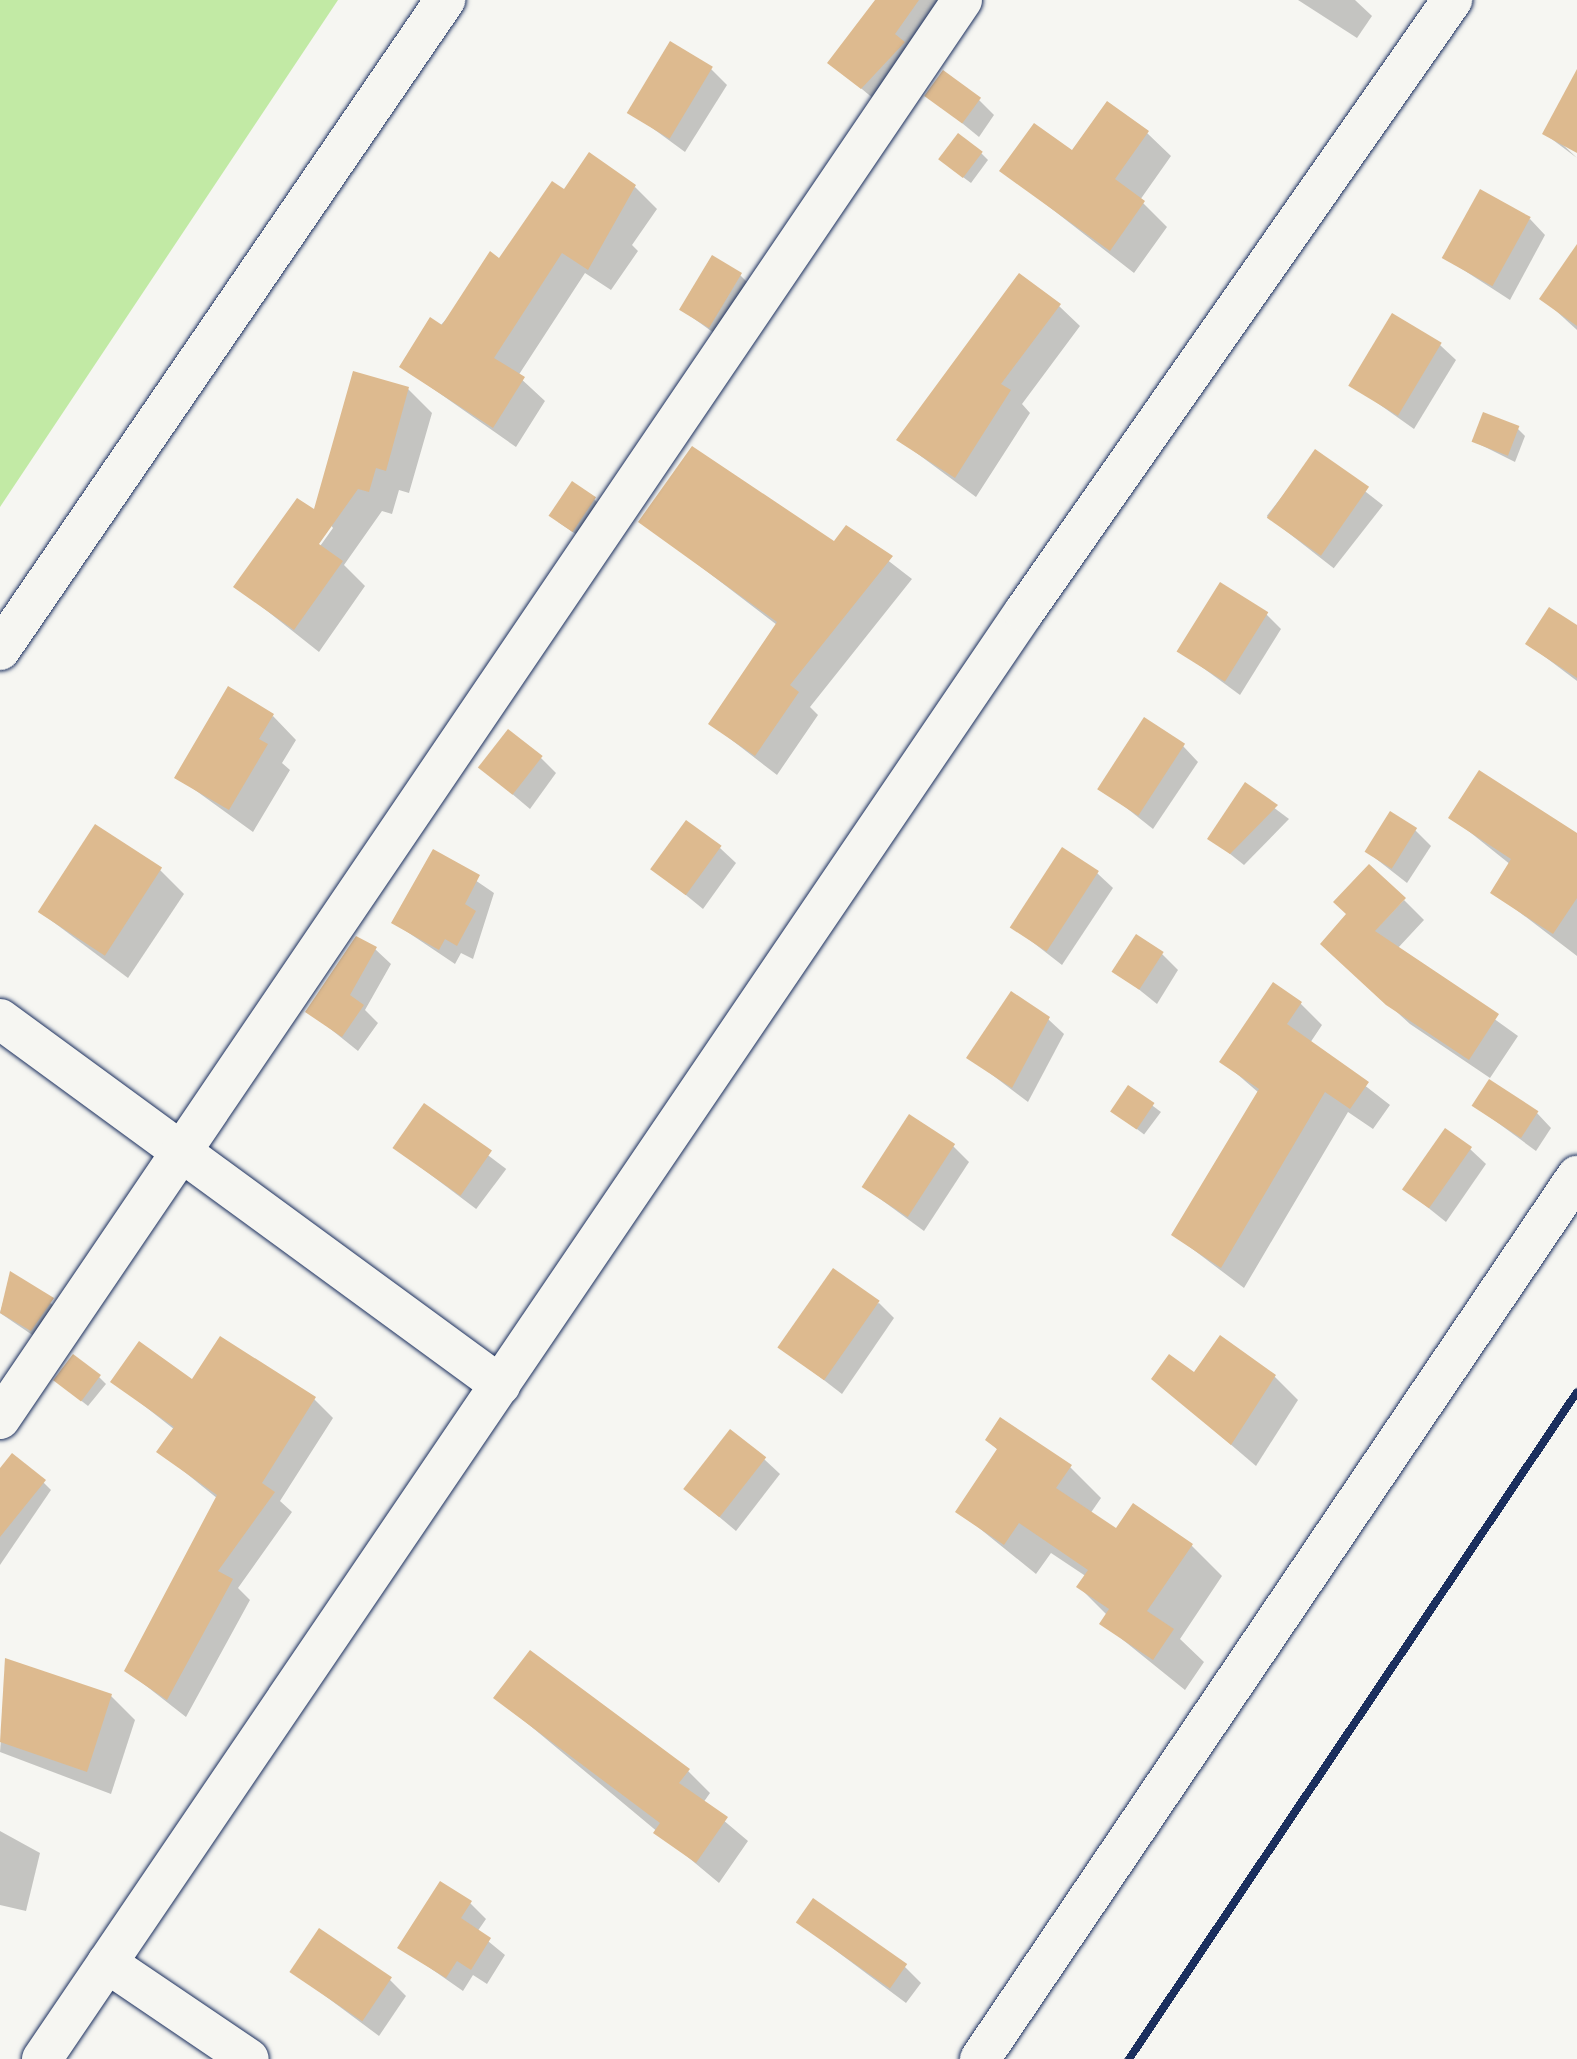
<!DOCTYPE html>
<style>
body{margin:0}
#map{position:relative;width:1577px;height:2059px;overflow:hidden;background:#f6f6f2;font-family:Mali,sans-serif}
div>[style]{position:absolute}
.green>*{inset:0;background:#c2eaa5}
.shadow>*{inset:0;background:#0003;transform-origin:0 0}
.building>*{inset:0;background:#ddba8f;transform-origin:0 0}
.roads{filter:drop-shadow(0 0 2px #1b2f5e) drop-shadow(0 0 2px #1b2f5e)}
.street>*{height:40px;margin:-20px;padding:0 20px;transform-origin:20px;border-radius:20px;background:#f6f6f2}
.rail>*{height:8px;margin:-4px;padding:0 4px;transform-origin:4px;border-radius:4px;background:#1b2f5e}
span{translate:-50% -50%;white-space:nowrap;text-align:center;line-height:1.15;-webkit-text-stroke:8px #f6f6f2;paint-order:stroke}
</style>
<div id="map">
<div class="green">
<div style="clip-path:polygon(0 0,338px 0,0 507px)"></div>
</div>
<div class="shadow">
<div style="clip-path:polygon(882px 0,940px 0,875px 100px,831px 63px)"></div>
<div style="clip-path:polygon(1298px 0,1355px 0,1372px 16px,1357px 38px)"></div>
<div style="clip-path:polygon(711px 69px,727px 85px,685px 152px,629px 111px)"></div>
<div style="clip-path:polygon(1577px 74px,1577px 151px,1559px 141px,1577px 158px,1545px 134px)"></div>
<div style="clip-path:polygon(929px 96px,979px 100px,994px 115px,979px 137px)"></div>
<div style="clip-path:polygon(1147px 133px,1171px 156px,1140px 200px,1167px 227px,1134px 273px,1002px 170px)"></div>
<div style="clip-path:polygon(981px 153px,988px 160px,971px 183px,948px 166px)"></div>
<div style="clip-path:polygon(635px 187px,657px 209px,632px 245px,638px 251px,611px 290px,585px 273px,518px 376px,545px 401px,516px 447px,402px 367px,500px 261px)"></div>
<div style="clip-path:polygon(1530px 219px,1545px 235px,1510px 300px,1445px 258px)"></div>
<div style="clip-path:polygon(1577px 249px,1577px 330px,1542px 298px)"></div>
<div style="clip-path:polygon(740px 275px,755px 290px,725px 341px,682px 310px)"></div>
<div style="clip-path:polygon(1059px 306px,1080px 326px,1022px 404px,1030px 413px,976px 497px,899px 440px)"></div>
<div style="clip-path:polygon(1440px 345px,1456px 360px,1414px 429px,1352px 385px)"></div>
<div style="clip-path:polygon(evenodd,408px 389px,432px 413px,409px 493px,399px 490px,392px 514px,382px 511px,344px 565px,365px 586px,319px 652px,237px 587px,315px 513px,408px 389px,330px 524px,333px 528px,313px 556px,309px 553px,330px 524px)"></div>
<div style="clip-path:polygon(1518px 429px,1525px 436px,1515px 462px,1475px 442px)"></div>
<div style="left:1316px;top:453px;width:85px;height:80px;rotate:38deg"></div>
<div style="clip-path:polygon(594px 499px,601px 506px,580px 537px,558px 522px)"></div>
<div style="clip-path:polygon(641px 521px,835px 545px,846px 528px,912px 579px,810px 707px,818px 715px,777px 775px,711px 724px,777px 625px)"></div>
<div style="clip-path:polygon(1266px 614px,1281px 629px,1240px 695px,1180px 651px)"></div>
<div style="clip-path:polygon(1577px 628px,1577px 681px,1528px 644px)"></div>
<div style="clip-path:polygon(273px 716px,296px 740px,282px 763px,290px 770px,253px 832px,177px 777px)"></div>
<div style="clip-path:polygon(1183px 746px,1198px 762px,1153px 829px,1100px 787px)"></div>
<div style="clip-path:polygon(541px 758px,556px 773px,530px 809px,481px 768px)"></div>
<div style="clip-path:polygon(1245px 786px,1289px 819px,1244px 865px,1210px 838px)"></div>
<div style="clip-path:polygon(1451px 817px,1577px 836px,1577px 956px,1493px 892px,1511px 865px)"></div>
<div style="clip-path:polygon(1415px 830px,1431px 846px,1407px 883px,1366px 851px)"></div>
<div style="clip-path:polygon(720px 848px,736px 863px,703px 909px,654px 869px)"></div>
<div style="clip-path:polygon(434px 852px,494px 893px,473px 959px,461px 953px,455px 964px,394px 923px)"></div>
<div style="clip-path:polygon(160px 870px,184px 894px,128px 978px,40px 912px)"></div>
<div style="clip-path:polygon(1097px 873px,1113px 888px,1062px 965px,1013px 927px)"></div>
<div style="clip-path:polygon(1404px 900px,1424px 920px,1397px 949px,1518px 1036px,1490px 1078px,1410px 1024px,1343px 963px)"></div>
<div style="clip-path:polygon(375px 949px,391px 964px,365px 1010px,378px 1023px,358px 1051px,308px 1011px)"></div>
<div style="clip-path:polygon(1162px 954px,1178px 970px,1157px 1004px,1116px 971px)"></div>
<div style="clip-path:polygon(1300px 1003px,1322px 1025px,1310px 1043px,1390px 1105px,1373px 1129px,1348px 1112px,1244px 1288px,1174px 1235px,1259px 1093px,1222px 1061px)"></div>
<div style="clip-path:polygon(1048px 1019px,1064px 1034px,1028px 1102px,970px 1058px)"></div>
<div style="left:1129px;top:1088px;width:40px;height:28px;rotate:37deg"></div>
<div style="clip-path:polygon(1475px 1106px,1536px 1112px,1551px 1128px,1536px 1151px)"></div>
<div style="left:424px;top:1107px;width:103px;height:50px;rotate:37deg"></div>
<div style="clip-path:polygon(953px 1146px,969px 1162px,924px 1231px,864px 1187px)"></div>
<div style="clip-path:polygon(1470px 1149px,1486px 1164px,1446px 1222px,1406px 1190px)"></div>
<div style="clip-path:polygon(11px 1275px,67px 1315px,47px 1345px,0 1313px)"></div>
<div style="clip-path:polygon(879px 1303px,894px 1318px,842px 1394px,781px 1347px)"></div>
<div style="clip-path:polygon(99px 1377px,106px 1384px,88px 1406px,65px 1388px)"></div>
<div style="clip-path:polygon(1275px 1377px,1298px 1400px,1256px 1466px,1154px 1379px)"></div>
<div style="clip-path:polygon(114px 1382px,314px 1399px,333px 1418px,280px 1501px,292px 1512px,238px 1588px,250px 1600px,186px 1717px,127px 1671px,218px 1499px,160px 1452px,175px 1430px)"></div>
<div style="clip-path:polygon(988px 1440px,1070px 1467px,1101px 1498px,1090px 1514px,1116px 1532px,1191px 1545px,1222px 1576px,1180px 1639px,1204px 1662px,1185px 1690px,1102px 1623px,1108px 1616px,1079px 1587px,1087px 1577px,1051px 1553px,1036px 1574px,958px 1511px,999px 1451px)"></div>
<div style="clip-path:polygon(764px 1459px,780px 1474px,736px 1531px,686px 1489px)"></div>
<div style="clip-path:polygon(0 1472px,37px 1476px,51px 1490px,0 1565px)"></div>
<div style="clip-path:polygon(7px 1661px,111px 1696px,135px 1720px,111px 1794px,0 1752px)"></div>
<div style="clip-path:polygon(497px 1698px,688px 1771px,710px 1793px,703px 1803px,748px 1841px,719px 1883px)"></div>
<div style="clip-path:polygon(0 1831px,40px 1853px,26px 1911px,0 1905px)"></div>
<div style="clip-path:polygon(470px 1903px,486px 1919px,477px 1932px,505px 1955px,487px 1984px,473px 1975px,463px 1991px,400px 1947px)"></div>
<div style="clip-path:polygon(799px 1923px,905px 1967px,921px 1983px,906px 2003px)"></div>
<div style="clip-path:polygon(293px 1972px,390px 1980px,406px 1996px,379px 2036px)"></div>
</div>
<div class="building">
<div style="clip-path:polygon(875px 0,919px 0,895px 34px,905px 42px,861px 89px,827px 63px)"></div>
<div style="left:670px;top:41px;width:50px;height:84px;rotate:31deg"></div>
<div style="clip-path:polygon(1577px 69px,1577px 153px,1542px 134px)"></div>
<div style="left:943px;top:70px;width:47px;height:32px;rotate:36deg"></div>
<div style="clip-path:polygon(1107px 101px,1149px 131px,1115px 179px,1145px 201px,1110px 251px,999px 171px,1034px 123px,1072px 150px)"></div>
<div style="left:958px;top:133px;width:31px;height:33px;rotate:37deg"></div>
<div style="clip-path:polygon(589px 152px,636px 185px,588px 270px,562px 253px,494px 358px,525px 377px,493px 428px,399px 367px,430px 317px,442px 325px,490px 251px,499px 258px,552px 181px,564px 189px)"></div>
<div style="left:1480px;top:189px;width:58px;height:79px;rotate:29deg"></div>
<div style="clip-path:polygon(1577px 244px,1577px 326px,1539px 299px)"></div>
<div style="left:712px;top:255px;width:35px;height:64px;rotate:31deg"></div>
<div style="clip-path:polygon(1019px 273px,1061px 304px,1001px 384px,1011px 390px,955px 478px,896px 440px)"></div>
<div style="left:1392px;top:313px;width:58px;height:85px;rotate:31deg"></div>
<div style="clip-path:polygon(353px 371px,409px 387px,386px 471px,376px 468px,369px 492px,358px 489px,319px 544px,343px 561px,294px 630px,233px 587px,297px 498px,314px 509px)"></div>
<div style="left:1483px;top:412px;width:39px;height:32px;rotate:21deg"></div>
<div style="clip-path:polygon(692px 446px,834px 541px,846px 525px,893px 556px,790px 685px,799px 692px,755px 756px,708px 724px,777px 622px,638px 522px)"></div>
<div style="left:1315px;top:449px;width:66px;height:84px;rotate:35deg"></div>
<div style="left:572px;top:481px;width:29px;height:42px;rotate:34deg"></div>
<div style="left:1220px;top:582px;width:57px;height:82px;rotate:32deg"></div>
<div style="clip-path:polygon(1549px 607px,1577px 625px,1577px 678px,1525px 644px)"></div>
<div style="clip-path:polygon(228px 686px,274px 714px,259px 739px,268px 744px,229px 810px,174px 778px)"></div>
<div style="left:1144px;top:717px;width:49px;height:86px;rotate:33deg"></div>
<div style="left:508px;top:729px;width:44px;height:49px;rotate:38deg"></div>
<div style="clip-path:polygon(1479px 770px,1577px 833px,1577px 898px,1553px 934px,1490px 893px,1511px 859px,1448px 818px)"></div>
<div style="clip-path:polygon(1245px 782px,1278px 805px,1230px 854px,1207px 839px)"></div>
<div style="left:1390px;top:811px;width:32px;height:48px;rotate:32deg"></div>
<div style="left:686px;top:820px;width:44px;height:61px;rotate:36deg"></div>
<div style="left:95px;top:824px;width:80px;height:105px;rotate:33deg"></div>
<div style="left:1062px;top:847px;width:44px;height:96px;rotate:33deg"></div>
<div style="clip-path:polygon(433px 849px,480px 875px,465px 904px,476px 911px,457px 946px,445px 939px,439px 950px,391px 923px)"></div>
<div style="clip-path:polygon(1369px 864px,1406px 898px,1375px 931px,1499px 1014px,1469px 1060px,1386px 1005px,1320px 944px,1346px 914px,1333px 902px)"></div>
<div style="left:1136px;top:934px;width:33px;height:45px;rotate:33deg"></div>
<div style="clip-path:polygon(356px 936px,377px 947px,350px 995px,364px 1005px,342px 1037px,305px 1012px)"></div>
<div style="clip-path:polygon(1273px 982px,1302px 1002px,1287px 1024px,1369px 1082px,1350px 1109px,1325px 1092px,1221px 1268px,1171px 1235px,1259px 1089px,1219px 1062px)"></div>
<div style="clip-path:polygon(1011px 991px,1050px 1017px,1012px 1088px,966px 1058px)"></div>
<div style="left:1489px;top:1079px;width:59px;height:32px;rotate:33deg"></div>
<div style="left:1128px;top:1085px;width:32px;height:32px;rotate:34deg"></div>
<div style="left:424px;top:1103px;width:83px;height:55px;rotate:35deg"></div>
<div style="left:909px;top:1114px;width:55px;height:87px;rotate:33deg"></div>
<div style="left:1445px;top:1128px;width:33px;height:75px;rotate:35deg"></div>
<div style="left:833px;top:1268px;width:57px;height:97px;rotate:35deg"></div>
<div style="clip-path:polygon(10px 1271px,54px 1298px,31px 1331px,0 1313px)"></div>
<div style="clip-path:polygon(1220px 1335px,1276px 1375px,1231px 1445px,1151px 1379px,1169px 1354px,1194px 1372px)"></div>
<div style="clip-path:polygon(220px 1336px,316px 1397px,262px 1483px,275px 1492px,218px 1571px,233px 1579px,167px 1700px,124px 1671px,217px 1495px,156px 1452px,174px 1427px,110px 1382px,139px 1341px,192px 1379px)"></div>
<div style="left:73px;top:1354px;width:35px;height:33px;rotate:37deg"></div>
<div style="clip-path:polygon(1000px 1417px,1072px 1465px,1056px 1488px,1116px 1528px,1133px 1503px,1193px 1544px,1147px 1611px,1174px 1629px,1153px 1660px,1099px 1624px,1109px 1609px,1076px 1587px,1088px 1570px,1019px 1523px,1004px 1545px,955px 1512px,997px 1449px,985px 1440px)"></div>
<div style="left:730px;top:1429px;width:46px;height:76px;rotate:38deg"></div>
<div style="clip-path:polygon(12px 1453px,46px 1480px,0 1537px,0 1468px)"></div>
<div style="clip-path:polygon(530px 1650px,690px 1769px,679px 1783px,728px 1817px,696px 1863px,653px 1833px,660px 1823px,493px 1698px)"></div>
<div style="clip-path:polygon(5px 1658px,112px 1694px,87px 1772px,0 1742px)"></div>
<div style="clip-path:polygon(440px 1881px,472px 1901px,461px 1918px,491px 1938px,471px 1970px,457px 1961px,446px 1978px,397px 1948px)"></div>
<div style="left:813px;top:1898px;width:115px;height:30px;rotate:35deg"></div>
<div style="left:319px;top:1928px;width:88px;height:53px;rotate:34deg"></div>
</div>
<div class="roads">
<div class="street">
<div style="left:0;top:650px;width:788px;rotate:-55.6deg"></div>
<div style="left:0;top:1019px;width:620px;rotate:36.2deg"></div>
<div style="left:0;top:1419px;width:1714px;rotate:-55.86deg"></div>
<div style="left:107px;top:1963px;width:171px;rotate:34.1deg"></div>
<div style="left:42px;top:2059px;width:1749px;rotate:-55.84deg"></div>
<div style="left:1024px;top:612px;width:747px;rotate:-55.03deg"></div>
<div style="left:980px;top:2059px;width:1066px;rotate:-55.94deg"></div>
</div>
</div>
<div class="rail">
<div style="left:1129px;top:2059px;width:803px;rotate:-56.11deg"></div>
</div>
</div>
